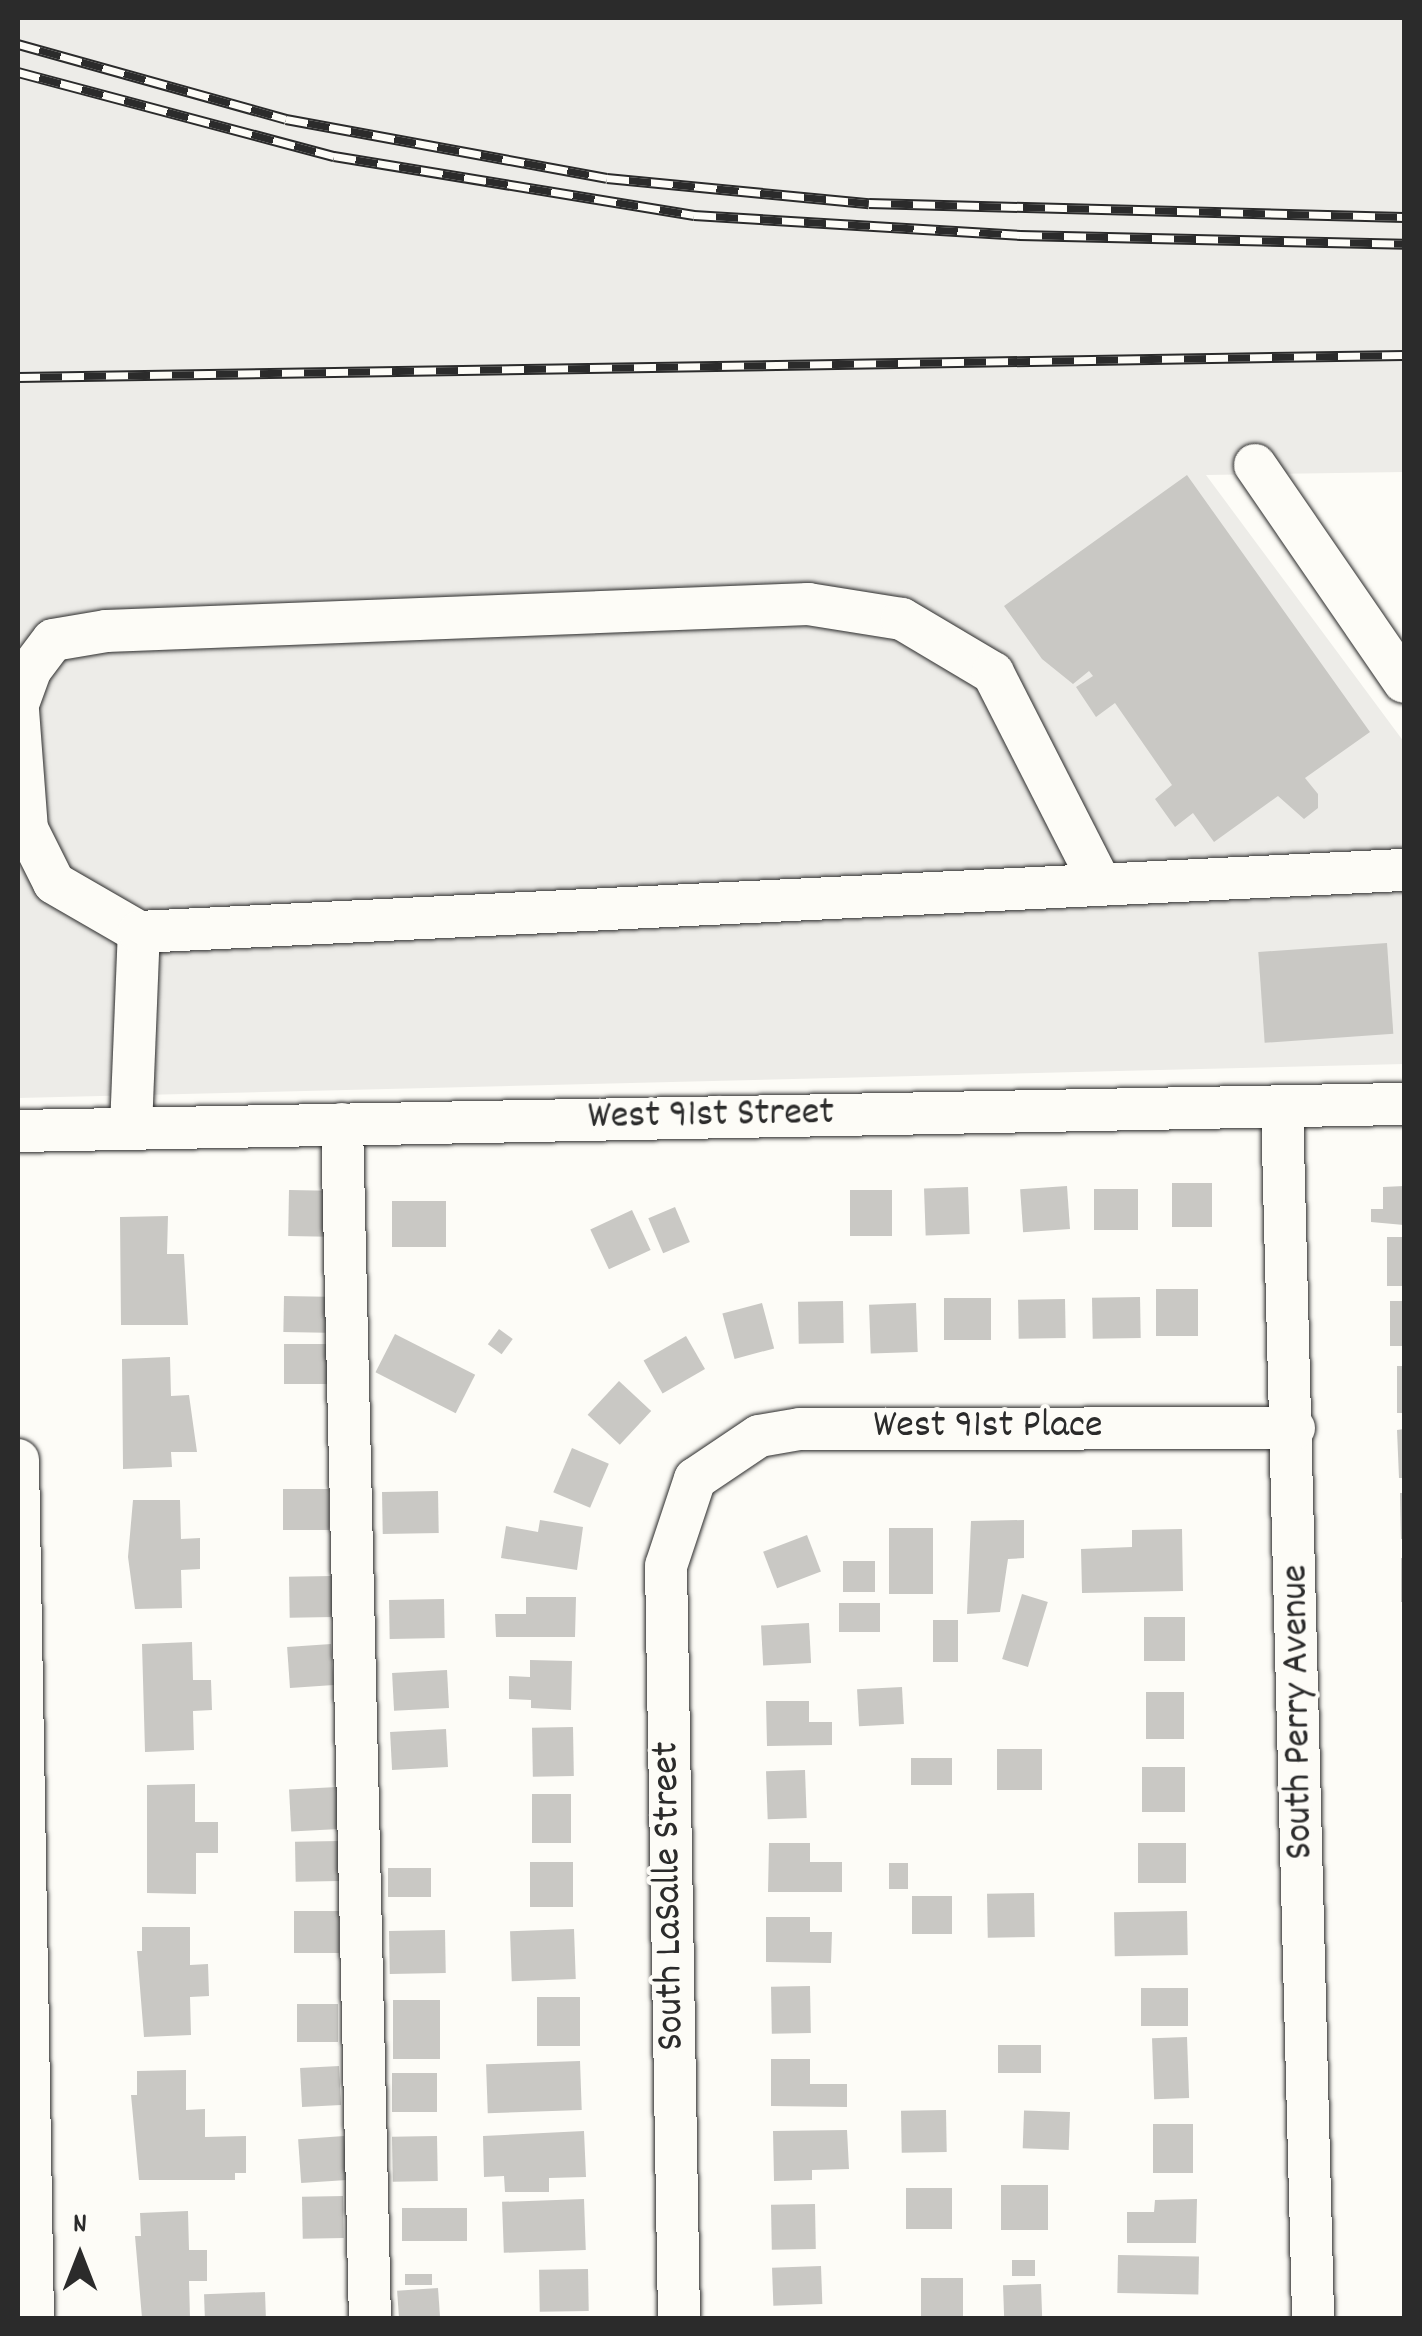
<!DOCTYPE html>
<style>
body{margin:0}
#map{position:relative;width:1422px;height:2336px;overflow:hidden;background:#fdfcf7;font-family:Dekko,sans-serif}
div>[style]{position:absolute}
.built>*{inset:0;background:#edece8}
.building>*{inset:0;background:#c9c8c4;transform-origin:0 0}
.roads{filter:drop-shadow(0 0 2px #2b2b2b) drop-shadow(0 0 2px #2b2b2b)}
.minor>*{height:42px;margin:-21px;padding:0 21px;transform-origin:21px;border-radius:21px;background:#fdfcf7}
.rail>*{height:11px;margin-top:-5.5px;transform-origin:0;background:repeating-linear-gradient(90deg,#fdfcf7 0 22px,#2b2b2b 0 44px);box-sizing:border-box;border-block:2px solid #2b2b2b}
span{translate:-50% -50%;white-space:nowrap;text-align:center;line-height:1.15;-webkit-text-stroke:8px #fdfcf7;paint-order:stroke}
.street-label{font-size:40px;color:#2b2b2b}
.frame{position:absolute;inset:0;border:20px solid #2b2b2b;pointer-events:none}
.north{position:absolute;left:30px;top:2206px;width:100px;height:100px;-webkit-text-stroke:8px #fdfcf7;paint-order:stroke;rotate:0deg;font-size:28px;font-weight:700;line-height:40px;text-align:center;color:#2b2b2b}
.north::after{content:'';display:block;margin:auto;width:35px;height:45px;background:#2b2b2b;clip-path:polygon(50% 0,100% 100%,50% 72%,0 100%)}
</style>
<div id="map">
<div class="built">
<div style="clip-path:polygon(18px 18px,1404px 18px,1404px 472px,1206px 475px,1404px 742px,1404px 1064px,18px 1098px)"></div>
</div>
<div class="building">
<div style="clip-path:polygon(1187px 475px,1370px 732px,1305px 778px,1318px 794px,1318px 808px,1304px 819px,1278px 796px,1214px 842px,1193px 813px,1175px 827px,1155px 799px,1172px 785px,1115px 703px,1096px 717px,1076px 687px,1093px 676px,1089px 671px,1073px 684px,1042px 659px,1004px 606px)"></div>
<div style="left:1387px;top:943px;width:91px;height:129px;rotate:86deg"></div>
<div style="left:1172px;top:1183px;width:40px;height:44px"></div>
<div style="left:1067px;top:1186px;width:43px;height:47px;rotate:86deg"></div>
<div style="clip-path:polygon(1404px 1186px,1404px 1225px,1371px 1222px,1371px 1209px,1383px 1209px,1383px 1187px)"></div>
<div style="left:968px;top:1187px;width:47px;height:44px;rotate:88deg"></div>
<div style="left:1138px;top:1189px;width:41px;height:44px;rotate:90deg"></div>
<div style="left:289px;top:1190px;width:40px;height:46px;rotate:1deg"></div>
<div style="left:850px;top:1190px;width:42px;height:46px"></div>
<div style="left:392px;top:1201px;width:54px;height:46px"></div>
<div style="left:675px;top:1207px;width:38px;height:29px;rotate:67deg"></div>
<div style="left:632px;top:1210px;width:44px;height:46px;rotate:65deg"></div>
<div style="clip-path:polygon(168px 1216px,167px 1254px,184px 1254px,188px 1325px,121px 1325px,120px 1217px)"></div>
<div style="left:1404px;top:1237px;width:49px;height:17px;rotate:90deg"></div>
<div style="left:1198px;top:1289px;width:47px;height:42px;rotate:90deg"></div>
<div style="left:284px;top:1296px;width:42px;height:36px;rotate:1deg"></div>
<div style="left:1140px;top:1297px;width:41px;height:48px;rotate:89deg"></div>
<div style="left:991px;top:1298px;width:42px;height:47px;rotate:90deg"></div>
<div style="left:1065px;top:1299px;width:39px;height:47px;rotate:89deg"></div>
<div style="left:843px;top:1301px;width:42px;height:45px;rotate:89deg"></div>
<div style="left:1390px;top:1301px;width:14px;height:45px"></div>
<div style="left:762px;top:1303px;width:47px;height:41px;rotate:75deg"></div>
<div style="left:916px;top:1303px;width:49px;height:47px;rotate:88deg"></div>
<div style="left:499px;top:1329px;width:17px;height:19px;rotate:36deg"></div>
<div style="left:395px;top:1334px;width:90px;height:43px;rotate:27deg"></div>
<div style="left:686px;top:1336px;width:38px;height:49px;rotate:60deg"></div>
<div style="left:284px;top:1344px;width:46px;height:40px"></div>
<div style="clip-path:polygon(170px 1357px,171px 1396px,189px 1395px,197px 1452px,171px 1452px,172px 1467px,123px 1469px,122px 1359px)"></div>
<div style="left:1397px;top:1366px;width:7px;height:47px"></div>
<div style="left:619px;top:1381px;width:44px;height:46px;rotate:43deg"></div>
<div style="clip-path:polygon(1404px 1429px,1404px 1478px,1399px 1478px,1397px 1430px)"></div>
<div style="left:572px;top:1448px;width:40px;height:48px;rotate:23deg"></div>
<div style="left:329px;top:1489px;width:41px;height:46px;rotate:90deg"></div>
<div style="left:438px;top:1491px;width:42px;height:56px;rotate:89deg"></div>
<div style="clip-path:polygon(1400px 1493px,1404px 1493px,1404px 1539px,1401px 1539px)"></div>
<div style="clip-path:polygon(133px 1500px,180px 1500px,181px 1539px,200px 1538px,200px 1569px,181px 1570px,182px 1608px,135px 1609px,128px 1557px)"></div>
<div style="clip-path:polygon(540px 1520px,583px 1527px,577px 1570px,501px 1558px,506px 1526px,538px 1532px)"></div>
<div style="clip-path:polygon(1024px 1520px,1024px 1558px,1008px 1559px,1000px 1612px,967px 1614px,971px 1521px)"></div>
<div style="left:889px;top:1528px;width:44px;height:66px"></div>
<div style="clip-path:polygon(1182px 1529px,1183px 1591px,1082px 1593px,1081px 1549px,1132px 1547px,1132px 1530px)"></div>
<div style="left:807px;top:1535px;width:39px;height:47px;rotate:69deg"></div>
<div style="left:1401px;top:1558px;width:3px;height:44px"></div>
<div style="left:843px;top:1561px;width:32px;height:31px"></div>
<div style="left:332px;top:1576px;width:41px;height:43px;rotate:89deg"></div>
<div style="left:1022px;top:1594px;width:27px;height:68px;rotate:17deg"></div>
<div style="clip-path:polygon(526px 1597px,576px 1597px,575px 1637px,496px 1637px,495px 1614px,526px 1614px)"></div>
<div style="left:444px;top:1599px;width:39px;height:55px;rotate:89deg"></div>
<div style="left:839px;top:1603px;width:41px;height:29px"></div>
<div style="left:1144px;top:1617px;width:41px;height:44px"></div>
<div style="left:933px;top:1620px;width:25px;height:42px"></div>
<div style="left:809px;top:1623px;width:40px;height:48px;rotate:87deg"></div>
<div style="clip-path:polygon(192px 1642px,193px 1680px,211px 1680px,212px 1710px,193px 1711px,194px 1750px,145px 1752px,142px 1644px)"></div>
<div style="left:331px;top:1644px;width:41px;height:44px;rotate:86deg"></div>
<div style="clip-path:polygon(530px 1660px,572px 1661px,571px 1710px,531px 1708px,531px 1700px,509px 1699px,509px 1676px,530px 1677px)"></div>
<div style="left:447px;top:1670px;width:38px;height:55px;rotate:87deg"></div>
<div style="left:902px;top:1687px;width:37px;height:45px;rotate:87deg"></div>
<div style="left:1146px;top:1692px;width:38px;height:47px"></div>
<div style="clip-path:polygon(766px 1701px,809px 1701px,809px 1722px,832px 1722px,832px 1745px,767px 1746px)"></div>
<div style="left:573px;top:1727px;width:49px;height:41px;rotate:89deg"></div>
<div style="left:446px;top:1729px;width:38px;height:56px;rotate:87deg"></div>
<div style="left:1042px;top:1749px;width:41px;height:45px;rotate:90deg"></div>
<div style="left:952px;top:1758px;width:27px;height:41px;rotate:90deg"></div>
<div style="left:1142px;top:1767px;width:43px;height:45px"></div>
<div style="left:805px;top:1770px;width:48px;height:39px;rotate:88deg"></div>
<div style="clip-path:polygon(195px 1784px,195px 1822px,218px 1822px,218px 1853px,196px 1853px,196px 1894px,147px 1893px,147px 1785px)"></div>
<div style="left:337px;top:1787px;width:42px;height:48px;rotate:87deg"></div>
<div style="left:571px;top:1794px;width:49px;height:39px;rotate:90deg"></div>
<div style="left:339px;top:1841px;width:40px;height:44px;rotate:89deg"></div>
<div style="clip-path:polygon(769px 1843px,810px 1843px,810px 1862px,842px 1862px,842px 1892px,768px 1892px)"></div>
<div style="left:1138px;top:1843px;width:48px;height:40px"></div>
<div style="left:530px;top:1862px;width:43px;height:45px"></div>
<div style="left:889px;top:1863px;width:19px;height:26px"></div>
<div style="left:431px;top:1868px;width:29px;height:43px;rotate:90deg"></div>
<div style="left:1034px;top:1893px;width:44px;height:47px;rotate:89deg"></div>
<div style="left:952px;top:1896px;width:38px;height:40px;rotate:90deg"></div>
<div style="left:339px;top:1911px;width:42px;height:45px;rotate:90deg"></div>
<div style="left:1187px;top:1911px;width:44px;height:73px;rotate:89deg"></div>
<div style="clip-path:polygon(766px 1917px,810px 1917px,810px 1932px,832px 1932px,831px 1963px,766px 1962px)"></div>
<div style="clip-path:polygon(142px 1927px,190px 1927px,190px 1965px,208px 1964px,209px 1996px,190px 1997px,191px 2035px,144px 2037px,137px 1951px,142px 1951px)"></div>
<div style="left:574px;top:1929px;width:50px;height:64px;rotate:88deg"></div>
<div style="left:445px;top:1930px;width:43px;height:56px;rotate:89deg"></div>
<div style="left:810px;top:1986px;width:47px;height:39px;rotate:89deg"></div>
<div style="left:1188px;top:1988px;width:38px;height:47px;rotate:90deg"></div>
<div style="left:580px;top:1997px;width:49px;height:43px;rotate:90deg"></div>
<div style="left:440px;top:2000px;width:59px;height:47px;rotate:90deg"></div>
<div style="left:297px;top:2004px;width:41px;height:38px"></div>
<div style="left:1187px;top:2037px;width:61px;height:35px;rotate:88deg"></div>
<div style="left:998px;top:2045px;width:43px;height:28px"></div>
<div style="clip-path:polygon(771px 2059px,810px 2059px,810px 2084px,847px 2084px,847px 2107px,771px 2106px)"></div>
<div style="left:580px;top:2061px;width:49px;height:94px;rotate:88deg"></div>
<div style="left:339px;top:2066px;width:39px;height:39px;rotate:87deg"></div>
<div style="clip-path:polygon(186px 2070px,186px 2110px,205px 2109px,205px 2137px,246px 2136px,246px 2173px,235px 2173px,235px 2180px,139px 2180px,131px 2095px,137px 2095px,137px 2071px)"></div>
<div style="left:392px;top:2073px;width:45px;height:39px"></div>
<div style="left:946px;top:2110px;width:42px;height:45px;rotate:89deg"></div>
<div style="left:1070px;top:2112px;width:38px;height:46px;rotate:92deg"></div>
<div style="left:1153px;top:2124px;width:40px;height:49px"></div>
<div style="clip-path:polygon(847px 2130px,849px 2169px,812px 2170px,812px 2180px,774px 2181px,773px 2131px)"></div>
<div style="clip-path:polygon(584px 2131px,586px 2177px,549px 2178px,549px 2192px,505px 2192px,504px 2176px,484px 2177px,483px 2136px)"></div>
<div style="left:344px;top:2136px;width:44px;height:46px;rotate:86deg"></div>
<div style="left:437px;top:2136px;width:45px;height:45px;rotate:89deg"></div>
<div style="left:1001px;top:2185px;width:47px;height:45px"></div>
<div style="left:952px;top:2188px;width:41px;height:46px;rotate:90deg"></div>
<div style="left:343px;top:2196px;width:42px;height:41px;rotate:89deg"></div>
<div style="left:584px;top:2199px;width:51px;height:82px;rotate:88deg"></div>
<div style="clip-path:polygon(1197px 2199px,1196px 2243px,1127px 2243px,1127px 2212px,1154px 2212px,1155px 2200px)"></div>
<div style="left:815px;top:2204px;width:45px;height:44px;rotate:89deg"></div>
<div style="left:402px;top:2208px;width:65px;height:33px"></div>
<div style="clip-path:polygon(188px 2211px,189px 2250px,207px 2250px,207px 2281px,189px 2281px,190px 2318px,142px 2318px,135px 2236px,141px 2236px,140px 2213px)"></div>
<div style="left:1118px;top:2255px;width:81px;height:38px;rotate:1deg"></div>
<div style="left:1035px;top:2260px;width:16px;height:23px;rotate:90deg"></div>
<div style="left:821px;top:2266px;width:38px;height:49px;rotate:88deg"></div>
<div style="left:588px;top:2269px;width:42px;height:49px;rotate:89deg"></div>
<div style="left:405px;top:2274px;width:27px;height:11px"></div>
<div style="left:963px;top:2278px;width:40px;height:42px;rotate:90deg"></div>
<div style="left:1041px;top:2284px;width:34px;height:38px;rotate:88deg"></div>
<div style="left:438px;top:2288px;width:30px;height:41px;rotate:86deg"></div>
<div style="left:265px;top:2292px;width:26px;height:61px;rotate:88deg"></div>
</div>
<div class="roads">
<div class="minor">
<div style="left:1255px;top:465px;width:263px;rotate:55.5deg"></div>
<div style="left:18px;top:704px;width:37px;rotate:-70deg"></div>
<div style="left:31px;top:669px;width:36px;rotate:-53deg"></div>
<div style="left:53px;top:640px;width:54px;rotate:-9.6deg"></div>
<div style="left:106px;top:631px;width:703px;rotate:-2.2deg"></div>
<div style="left:808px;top:604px;width:95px;rotate:9.1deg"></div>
<div style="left:902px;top:619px;width:106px;rotate:30.7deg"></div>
<div style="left:993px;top:673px;width:233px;rotate:63deg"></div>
<div style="left:18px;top:710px;width:119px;rotate:85.7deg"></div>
<div style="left:27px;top:829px;width:60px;rotate:63.4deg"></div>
<div style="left:54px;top:883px;width:98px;rotate:30deg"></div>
<div style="left:1282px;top:1106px;width:1212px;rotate:88.53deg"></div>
<div style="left:342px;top:1124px;width:1194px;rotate:88.66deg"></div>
<div style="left:131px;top:1128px;width:196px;rotate:-87.7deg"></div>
<div style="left:139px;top:932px;width:1267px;rotate:-2.81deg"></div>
<div style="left:18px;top:1131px;width:1386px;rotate:-1.12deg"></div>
<div style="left:18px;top:1460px;width:858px;rotate:89deg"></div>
<div style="left:679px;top:2318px;width:752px;rotate:-90.99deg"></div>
<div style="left:666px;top:1566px;width:92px;rotate:-71.6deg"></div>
<div style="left:695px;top:1479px;width:77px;rotate:-33.9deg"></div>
<div style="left:759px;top:1436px;width:42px;rotate:-9.7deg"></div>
<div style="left:800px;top:1429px;width:494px;rotate:-0.1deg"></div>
</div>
</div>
<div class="rail">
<div style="left:18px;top:44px;width:278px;rotate:15.6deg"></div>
<div style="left:286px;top:119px;width:326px;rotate:10.4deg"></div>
<div style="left:607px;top:178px;width:263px;rotate:5.5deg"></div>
<div style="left:869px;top:203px;width:535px;rotate:1.5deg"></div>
<div style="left:18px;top:72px;width:327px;rotate:14.9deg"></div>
<div style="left:334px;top:156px;width:365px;rotate:9.3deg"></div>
<div style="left:694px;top:215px;width:327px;rotate:3.5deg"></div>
<div style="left:1020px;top:235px;width:384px;rotate:1.3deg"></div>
<div style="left:18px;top:377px;width:1386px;rotate:-0.91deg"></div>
</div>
<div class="street-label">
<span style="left:711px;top:1117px;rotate:-1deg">West 91st Street</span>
<span style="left:988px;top:1428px">West 91st Place</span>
<span style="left:1300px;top:1712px;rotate:-91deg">South Perry Avenue</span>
<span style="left:671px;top:1896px;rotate:-91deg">South LaSalle Street</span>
</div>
<div class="frame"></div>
<div class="north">N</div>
</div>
